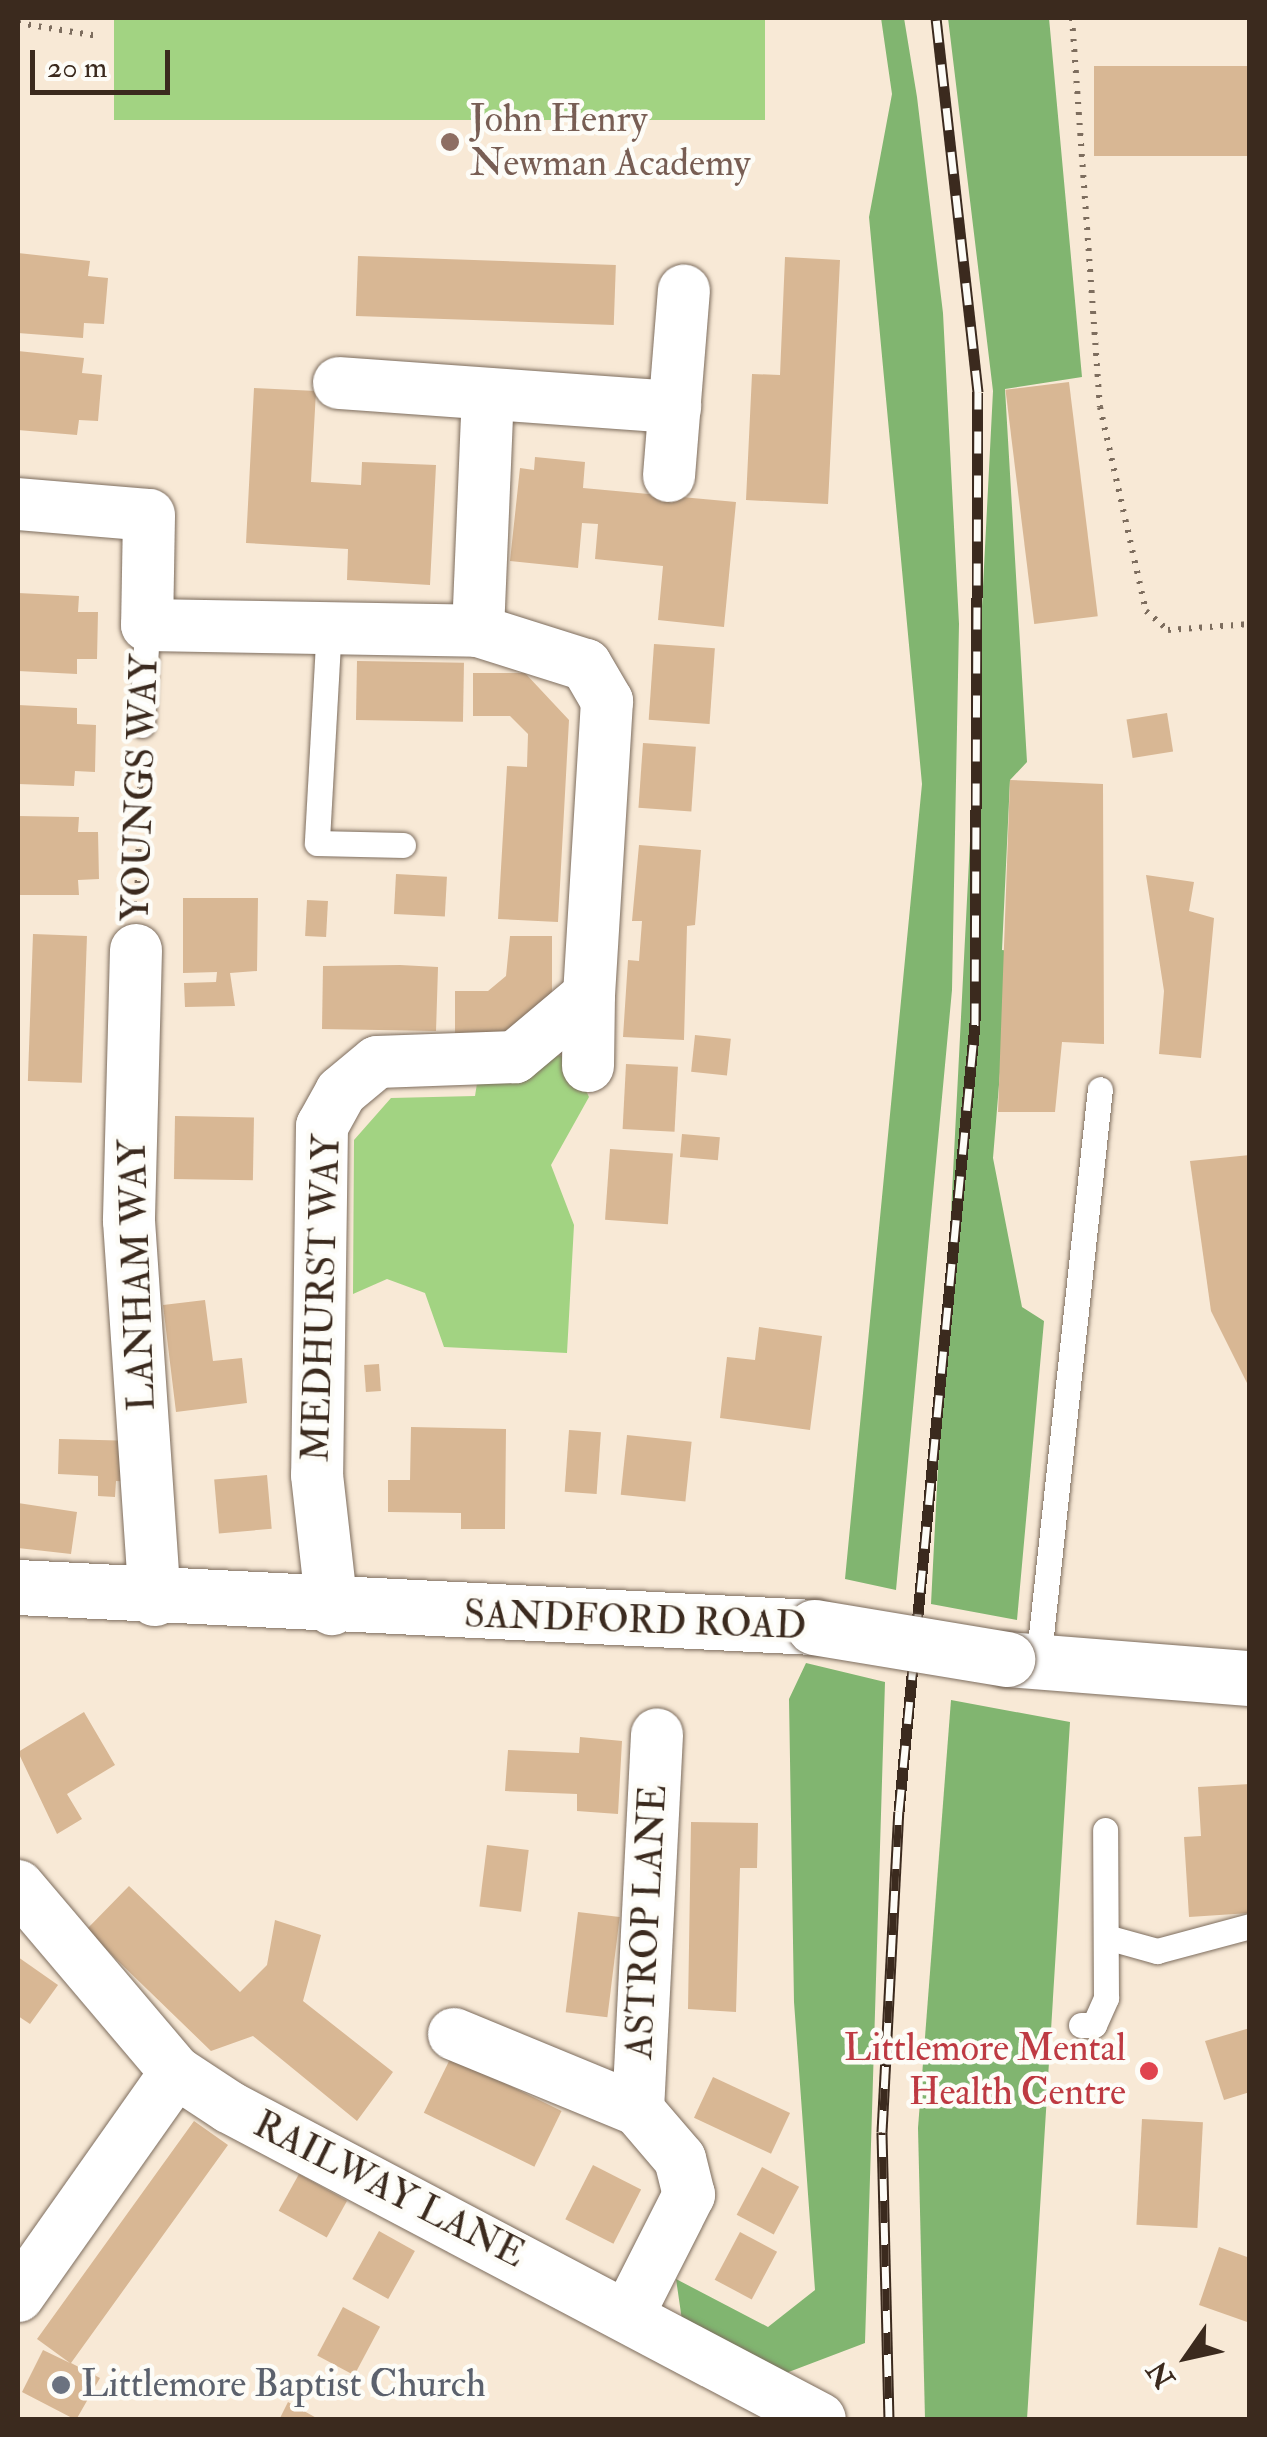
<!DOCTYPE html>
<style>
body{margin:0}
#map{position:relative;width:1267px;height:2437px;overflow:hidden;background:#f8e9d6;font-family:"IM FELL Double Pica",serif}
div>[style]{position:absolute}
.green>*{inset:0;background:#a2d382;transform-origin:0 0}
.forest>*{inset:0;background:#81b570}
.building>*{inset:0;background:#d8b794;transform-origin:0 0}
.path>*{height:6px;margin-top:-3px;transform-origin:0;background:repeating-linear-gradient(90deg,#7d6d5e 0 2.5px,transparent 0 10.5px)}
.roads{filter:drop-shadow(0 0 2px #7d6d5e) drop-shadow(0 0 2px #7d6d5e)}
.lane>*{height:25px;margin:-12.5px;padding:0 12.5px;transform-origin:12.5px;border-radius:12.5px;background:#fff}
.street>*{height:52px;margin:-26px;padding:0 26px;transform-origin:26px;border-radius:26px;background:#fff}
.secondary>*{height:55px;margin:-27.5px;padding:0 27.5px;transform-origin:27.5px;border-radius:27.5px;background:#fff}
.rail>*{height:11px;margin-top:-5.5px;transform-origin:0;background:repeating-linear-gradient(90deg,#fdfcf7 0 22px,#3b2a1e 0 44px);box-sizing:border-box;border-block:2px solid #3b2a1e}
.bridges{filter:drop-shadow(0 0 2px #7d6d5e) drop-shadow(0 0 2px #7d6d5e)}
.secondary-bridge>*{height:55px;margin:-27.5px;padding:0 27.5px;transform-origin:27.5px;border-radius:27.5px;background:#fff}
.dots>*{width:28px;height:28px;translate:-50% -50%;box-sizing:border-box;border:5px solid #fdfcf7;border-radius:50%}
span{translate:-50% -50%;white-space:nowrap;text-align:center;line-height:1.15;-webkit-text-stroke:9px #fdfcf7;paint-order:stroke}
.education-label{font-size:38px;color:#785e54}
.left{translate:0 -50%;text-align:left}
.street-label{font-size:38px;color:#3b2a1e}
.health-label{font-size:38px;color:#be3a42}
.right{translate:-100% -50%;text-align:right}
.worship-label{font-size:38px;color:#5b616d}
.frame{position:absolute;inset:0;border:20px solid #3b2a1e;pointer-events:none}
.north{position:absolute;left:1137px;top:2307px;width:100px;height:100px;-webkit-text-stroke:8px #fdfcf7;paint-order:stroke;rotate:236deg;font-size:28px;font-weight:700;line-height:40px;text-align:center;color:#3b2a1e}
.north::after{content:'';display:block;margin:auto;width:35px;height:45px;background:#3b2a1e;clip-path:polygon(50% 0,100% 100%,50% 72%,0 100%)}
.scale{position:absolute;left:30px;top:50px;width:140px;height:45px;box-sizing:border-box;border:5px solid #3b2a1e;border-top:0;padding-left:12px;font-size:30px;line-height:35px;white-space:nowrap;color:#3b2a1e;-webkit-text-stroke:8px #fdfcf7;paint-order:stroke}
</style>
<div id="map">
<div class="green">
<div style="left:114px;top:18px;width:651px;height:102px"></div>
<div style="clip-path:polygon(550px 1055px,570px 1056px,589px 1097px,551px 1165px,574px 1225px,567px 1353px,444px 1347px,425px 1293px,387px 1279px,353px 1294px,354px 1140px,391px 1098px,475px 1096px,478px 1077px)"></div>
</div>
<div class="forest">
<div style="clip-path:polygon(881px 18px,904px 18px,917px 97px,943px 313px,959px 624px,952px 990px,896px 1590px,845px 1579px,922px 784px,869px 217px,892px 94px)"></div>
<div style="clip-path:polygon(948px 18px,1049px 18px,1082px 377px,1005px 389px,1027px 762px,1010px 780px,1002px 950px,1010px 951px,993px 1158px,1022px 1307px,1044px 1321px,1017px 1620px,931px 1604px,993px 391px)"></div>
<div style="clip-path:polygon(806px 1663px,885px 1682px,865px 2343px,786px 2373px,683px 2327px,676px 2279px,768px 2327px,815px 2290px,794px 2002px,789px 1699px)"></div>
<div style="clip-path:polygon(951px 1700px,1070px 1722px,1027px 2419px,925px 2419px,918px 2128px)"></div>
</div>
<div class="building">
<div style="left:1250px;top:66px;width:90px;height:156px;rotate:90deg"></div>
<div style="clip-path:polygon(18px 253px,90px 261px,88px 276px,108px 278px,104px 324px,84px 323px,83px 338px,18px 333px)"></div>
<div style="left:358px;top:256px;width:258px;height:60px;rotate:2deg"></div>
<div style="clip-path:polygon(785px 257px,840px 260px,828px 504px,746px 500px,752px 374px,780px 375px)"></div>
<div style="clip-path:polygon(18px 351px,84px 358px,82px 373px,102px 375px,98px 421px,79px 420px,77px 435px,18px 430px)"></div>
<div style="left:1069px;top:382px;width:236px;height:64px;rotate:83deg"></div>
<div style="clip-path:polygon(254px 388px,316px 391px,311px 482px,361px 485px,362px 462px,436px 465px,430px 585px,347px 580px,348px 549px,246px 543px)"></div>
<div style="clip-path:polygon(535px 457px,585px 462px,583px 488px,736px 502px,724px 627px,658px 620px,663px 566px,595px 559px,598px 524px,582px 523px,578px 568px,510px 561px,520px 468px,534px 470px)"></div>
<div style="clip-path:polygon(18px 593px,79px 596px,78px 612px,98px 612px,97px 659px,77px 659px,77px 674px,18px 671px)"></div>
<div style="left:654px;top:644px;width:61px;height:76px;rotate:4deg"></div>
<div style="left:357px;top:661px;width:107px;height:59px;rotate:1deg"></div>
<div style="clip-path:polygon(473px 673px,525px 673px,569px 720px,558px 922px,498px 919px,507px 766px,527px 767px,528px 734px,510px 716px,473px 716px)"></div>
<div style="clip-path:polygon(18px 705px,77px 708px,77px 724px,96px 725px,95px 772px,75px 771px,74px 786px,18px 784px)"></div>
<div style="left:1167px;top:713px;width:39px;height:41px;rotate:81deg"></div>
<div style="left:643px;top:743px;width:53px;height:65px;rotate:4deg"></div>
<div style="clip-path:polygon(1010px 780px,1103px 784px,1104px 1044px,1062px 1042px,1055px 1112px,998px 1112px)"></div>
<div style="clip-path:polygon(18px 816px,79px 817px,78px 832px,98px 832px,99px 879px,78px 880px,79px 895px,18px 895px)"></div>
<div style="clip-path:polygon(639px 845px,701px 850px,695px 925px,687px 926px,684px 1040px,623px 1037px,628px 960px,639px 961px,642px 921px,632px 921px)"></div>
<div style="left:396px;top:874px;width:51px;height:40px;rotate:3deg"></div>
<div style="clip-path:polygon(1146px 875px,1194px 882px,1189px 911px,1214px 918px,1201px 1058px,1159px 1054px,1164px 991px)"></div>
<div style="clip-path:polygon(183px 898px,258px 898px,257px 971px,230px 973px,235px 1006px,185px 1007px,184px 983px,216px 982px,217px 972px,183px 973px)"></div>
<div style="left:307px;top:900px;width:21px;height:36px;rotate:3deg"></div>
<div style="left:33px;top:934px;width:54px;height:147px;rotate:2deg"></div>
<div style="clip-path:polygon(510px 936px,552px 936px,552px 992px,506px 1035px,455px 1033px,455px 991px,488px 991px,506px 976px)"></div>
<div style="clip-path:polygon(400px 965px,438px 967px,436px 1031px,322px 1029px,323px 966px)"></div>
<div style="left:695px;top:1035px;width:36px;height:37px;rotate:6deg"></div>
<div style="left:626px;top:1064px;width:52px;height:65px;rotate:3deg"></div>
<div style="left:175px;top:1116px;width:79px;height:63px;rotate:1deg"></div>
<div style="left:682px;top:1134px;width:38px;height:23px;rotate:5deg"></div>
<div style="left:610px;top:1149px;width:63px;height:71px;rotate:4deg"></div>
<div style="clip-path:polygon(1250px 1155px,1250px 1389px,1211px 1311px,1190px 1161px)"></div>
<div style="clip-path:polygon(205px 1300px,213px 1361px,242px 1358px,247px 1403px,176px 1412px,163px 1305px)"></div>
<div style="clip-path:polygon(759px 1327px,822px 1336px,810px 1430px,720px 1418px,727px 1357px,755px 1360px)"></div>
<div style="left:379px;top:1364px;width:27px;height:15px;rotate:86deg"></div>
<div style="clip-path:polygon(411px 1427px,506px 1429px,505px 1529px,461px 1529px,461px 1513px,388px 1512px,388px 1480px,410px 1480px)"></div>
<div style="left:569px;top:1430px;width:32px;height:62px;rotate:4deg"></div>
<div style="left:627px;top:1435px;width:65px;height:60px;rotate:6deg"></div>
<div style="clip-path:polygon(59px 1439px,138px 1441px,137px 1482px,116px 1481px,115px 1497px,98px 1496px,98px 1476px,58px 1474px)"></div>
<div style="left:267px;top:1475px;width:54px;height:53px;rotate:85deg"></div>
<div style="clip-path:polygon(18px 1503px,77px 1512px,71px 1554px,18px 1548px)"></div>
<div style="clip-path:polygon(84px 1712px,115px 1765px,67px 1794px,82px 1819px,57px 1834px,18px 1752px)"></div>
<div style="clip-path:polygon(580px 1737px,622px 1741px,618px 1814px,577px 1811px,577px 1794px,505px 1791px,508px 1750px,579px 1753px)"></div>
<div style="clip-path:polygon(1250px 1784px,1250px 1913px,1189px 1917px,1184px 1837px,1201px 1836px,1198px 1787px)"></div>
<div style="clip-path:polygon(691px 1822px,758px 1823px,757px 1868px,740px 1868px,736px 2012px,688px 2009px)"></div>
<div style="left:487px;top:1845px;width:42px;height:62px;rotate:7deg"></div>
<div style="clip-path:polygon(129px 1886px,240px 1992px,267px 1965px,275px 1920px,321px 1935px,303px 2001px,393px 2072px,357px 2121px,253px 2036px,211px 2051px,86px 1930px)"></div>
<div style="left:578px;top:1912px;width:42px;height:101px;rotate:7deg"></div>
<div style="clip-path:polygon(18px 1957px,58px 1985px,30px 2024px,18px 2016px)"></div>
<div style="clip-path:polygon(1250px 2028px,1250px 2092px,1224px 2100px,1205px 2041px)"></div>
<div style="left:451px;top:2057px;width:123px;height:62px;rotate:26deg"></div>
<div style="left:713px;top:2077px;width:85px;height:45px;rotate:25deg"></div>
<div style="left:1142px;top:2119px;width:61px;height:106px;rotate:3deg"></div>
<div style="clip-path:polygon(194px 2121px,228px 2145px,71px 2363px,100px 2378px,76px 2420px,22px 2392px,43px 2350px,70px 2363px,37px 2339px)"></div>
<div style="left:593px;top:2165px;width:54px;height:61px;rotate:27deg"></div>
<div style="left:762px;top:2167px;width:42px;height:54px;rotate:28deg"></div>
<div style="left:299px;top:2174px;width:55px;height:42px;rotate:29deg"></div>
<div style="left:379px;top:2231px;width:41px;height:55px;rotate:29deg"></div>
<div style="left:740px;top:2232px;width:42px;height:54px;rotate:28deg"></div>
<div style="clip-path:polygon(1219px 2247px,1250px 2258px,1250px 2323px,1199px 2305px)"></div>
<div style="left:343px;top:2307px;width:42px;height:55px;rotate:28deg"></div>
<div style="clip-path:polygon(288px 2402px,320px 2420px,279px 2420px)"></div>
</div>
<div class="path">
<div style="left:1072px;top:18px;width:390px;rotate:85.9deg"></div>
<div style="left:1100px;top:407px;width:209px;rotate:77.3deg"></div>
<div style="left:1146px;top:611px;width:29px;rotate:41deg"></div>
<div style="left:1168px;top:630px;width:82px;rotate:-4.2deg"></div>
<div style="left:18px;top:23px;width:81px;rotate:9.2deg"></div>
<div style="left:137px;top:904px;width:147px;rotate:-88.4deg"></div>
</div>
<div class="roads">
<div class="lane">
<div style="left:329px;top:625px;width:218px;rotate:93.2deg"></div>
<div style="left:317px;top:843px;width:86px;rotate:1.3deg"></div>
<div style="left:142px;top:725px;width:100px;rotate:-87.1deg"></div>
<div style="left:1038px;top:1663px;width:577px;rotate:-83.84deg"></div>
<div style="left:1110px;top:1938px;width:49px;rotate:15.5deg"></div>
<div style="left:1157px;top:1951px;width:96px;rotate:-15deg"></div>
<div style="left:1081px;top:2025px;width:13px"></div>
<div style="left:1094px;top:2025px;width:30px;rotate:-66deg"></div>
<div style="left:1106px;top:1998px;width:168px;rotate:-90.3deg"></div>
</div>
<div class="street">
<div style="left:339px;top:383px;width:337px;rotate:4.1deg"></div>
<div style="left:669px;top:476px;width:186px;rotate:-85.4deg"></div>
<div style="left:18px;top:504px;width:131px;rotate:4.8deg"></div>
<div style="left:149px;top:515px;width:110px;rotate:91deg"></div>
<div style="left:147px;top:625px;width:331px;rotate:1deg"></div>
<div style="left:478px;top:631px;width:113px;rotate:17.5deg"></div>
<div style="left:586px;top:665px;width:42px;rotate:59.7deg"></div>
<div style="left:607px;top:701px;width:295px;rotate:93.5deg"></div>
<div style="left:589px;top:995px;width:97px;rotate:140deg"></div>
<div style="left:515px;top:1057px;width:138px;rotate:177.9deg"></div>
<div style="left:377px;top:1062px;width:47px;rotate:140.2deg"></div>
<div style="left:341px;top:1092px;width:39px;rotate:119deg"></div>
<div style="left:322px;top:1126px;width:349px;rotate:90.8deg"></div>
<div style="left:317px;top:1475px;width:135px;rotate:83.6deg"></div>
<div style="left:478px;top:631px;width:237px;rotate:-87.6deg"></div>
<div style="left:136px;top:950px;width:271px;rotate:91.5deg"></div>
<div style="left:129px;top:1221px;width:380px;rotate:86.1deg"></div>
<div style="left:588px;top:1066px;width:71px;rotate:-89.2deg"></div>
<div style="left:18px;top:1886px;width:244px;rotate:49.7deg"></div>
<div style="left:176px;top:2072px;width:64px;rotate:33.4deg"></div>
<div style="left:229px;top:2107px;width:668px;rotate:27.83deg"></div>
<div style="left:454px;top:2034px;width:199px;rotate:22.4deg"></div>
<div style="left:18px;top:2296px;width:274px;rotate:-54.8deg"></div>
<div style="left:628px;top:2315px;width:135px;rotate:-63.1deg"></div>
<div style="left:689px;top:2195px;width:37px;rotate:-104deg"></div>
<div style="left:680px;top:2159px;width:65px;rotate:-130.6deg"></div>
<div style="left:638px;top:2110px;width:376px;rotate:-87.1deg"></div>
</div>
<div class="secondary">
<div style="left:18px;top:1587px;width:797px;rotate:2.88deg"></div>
<div style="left:1007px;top:1659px;width:244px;rotate:4.5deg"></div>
</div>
</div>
<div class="rail">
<div style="left:889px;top:2420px;width:288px;rotate:-91.4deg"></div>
<div style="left:882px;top:2132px;width:321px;rotate:-87deg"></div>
<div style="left:899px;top:1811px;width:790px;rotate:-84.48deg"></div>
<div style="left:975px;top:1025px;width:633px;rotate:-89.73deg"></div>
<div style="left:978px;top:392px;width:376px;rotate:-96.4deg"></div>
</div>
<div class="bridges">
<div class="secondary-bridge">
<div style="left:814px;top:1627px;width:196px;rotate:9.4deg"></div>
</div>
</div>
<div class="dots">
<div style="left:450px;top:142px;background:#8d6e63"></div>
<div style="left:1149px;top:2071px;background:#e0444e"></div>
<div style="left:61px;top:2385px;background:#6b7280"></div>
</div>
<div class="education-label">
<span class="left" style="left:470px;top:142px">John Henry<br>Newman Academy</span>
</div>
<div class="street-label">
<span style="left:141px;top:788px;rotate:-88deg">YOUNGS WAY</span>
<span style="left:138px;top:1275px;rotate:-92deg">LANHAM WAY</span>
<span style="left:322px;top:1298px;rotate:-88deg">MEDHURST WAY</span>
<span style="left:635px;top:1621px;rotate:2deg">SANDFORD ROAD</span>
<span style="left:647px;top:1922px;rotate:-87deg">ASTROP LANE</span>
<span style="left:389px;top:2190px;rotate:27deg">RAILWAY LANE</span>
</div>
<div class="health-label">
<span class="right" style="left:1126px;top:2071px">Littlemore Mental<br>Health Centre</span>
</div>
<div class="worship-label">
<span class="left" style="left:81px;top:2385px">Littlemore Baptist Church</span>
</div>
<div class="frame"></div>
<div class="north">N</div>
<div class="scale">20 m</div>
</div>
